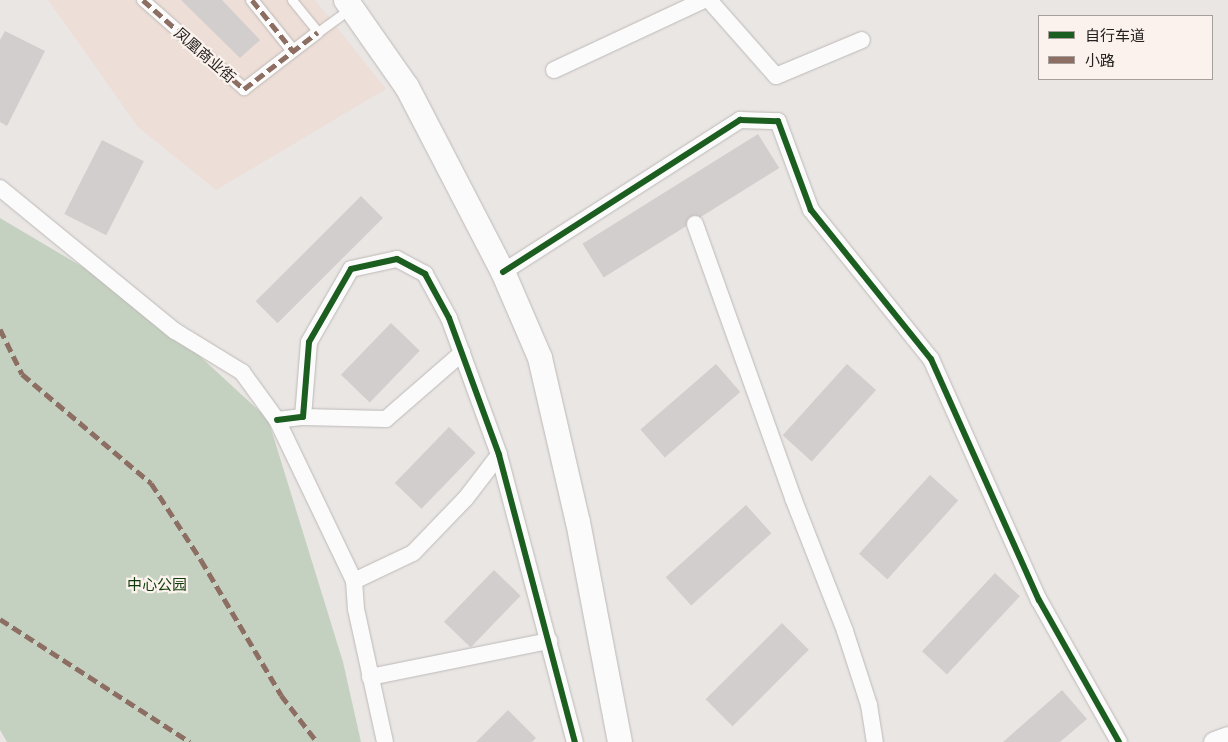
<!DOCTYPE html>
<meta charset="utf-8">
<style>
body{margin:0}
#map{position:relative;width:1228px;height:742px;overflow:hidden;background:#eae6e4;font-family:"Space Grotesk","Noto Sans SC",sans-serif}
div>[style]{position:absolute}
.commercial>*{inset:0;background:#edded7}
.green>*{inset:0;background:#c5d1c0}
.building>*{inset:0;background:#d2cecd;transform-origin:0 0}
.roads{filter:drop-shadow(0 0 1px #bcb9b7) drop-shadow(0 0 1px #bcb9b7)}
.service>*{height:9px;margin:-4.5px;padding:0 4.5px;transform-origin:4.5px;border-radius:4.5px;background:#fcfbfb}
.pedestrian>*{height:12px;margin:-6px;padding:0 6px;transform-origin:6px;border-radius:6px;background:#fcfbfb}
.minor>*{height:16px;margin:-8px;padding:0 8px;transform-origin:8px;border-radius:8px;background:#fcfbfb}
.tertiary>*{height:21px;margin:-10.5px;padding:0 10.5px;transform-origin:10.5px;border-radius:10.5px;background:#fcfbfb}
.secondary>*{height:24px;margin:-12px;padding:0 12px;transform-origin:12px;border-radius:12px;background:#fcfbfb}
.quiet>*{height:5px;margin-top:-2.5px;transform-origin:0;background:repeating-linear-gradient(90deg,#8d6e63 0 10px,transparent 0 15px)}
.cycleway>*{height:6px;margin:-3px;padding:0 3px;transform-origin:3px;border-radius:3px;background:#1b5e20}
span{translate:-50% -50%;white-space:nowrap;text-align:center;line-height:1.15;-webkit-text-stroke:4.5px #fbf2ed;paint-order:stroke}
.street-label{font-size:15px;color:#24211f}
.park-label{font-size:15px;color:#0e3b09}
.legend{position:absolute;left:1038px;top:15px;width:175px;height:65px;box-sizing:border-box;background:#fbf2ed;border:1px solid #a59e9b;margin:0;padding:6px 9px;list-style:none;font-size:15px;color:#24211f}
.legend li{display:flex;align-items:center;gap:10px;height:25px}
.legend b{width:25px;border:1px solid #a59e9b}
</style>
<div id="map">
<div class="commercial">
<div style="clip-path:polygon(48px 0,315px 0,386px 89px,216px 190px,138px 127px)"></div>
</div>
<div class="green">
<div style="clip-path:polygon(0 218px,140px 301px,268px 419px,343px 662px,361px 742px,7px 742px,0 730px)"></div>
</div>
<div class="building">
<div style="clip-path:polygon(181px 0,222px 0,260px 40px,240px 58px)"></div>
<div style="clip-path:polygon(5px 31px,45px 51px,7px 126px,0 122px,0 40px)"></div>
<div style="left:758px;top:134px;width:40px;height:207px;rotate:58deg"></div>
<div style="left:102px;top:140px;width:47px;height:83px;rotate:27deg"></div>
<div style="left:361px;top:196px;width:31px;height:149px;rotate:45deg"></div>
<div style="left:391px;top:323px;width:40px;height:72px;rotate:44deg"></div>
<div style="left:716px;top:364px;width:37px;height:100px;rotate:49deg"></div>
<div style="left:847px;top:364px;width:39px;height:96px;rotate:42deg"></div>
<div style="left:449px;top:427px;width:37px;height:78px;rotate:44deg"></div>
<div style="left:930px;top:475px;width:38px;height:106px;rotate:42deg"></div>
<div style="left:746px;top:505px;width:38px;height:108px;rotate:48deg"></div>
<div style="left:494px;top:570px;width:37px;height:72px;rotate:44deg"></div>
<div style="left:995px;top:573px;width:34px;height:107px;rotate:43deg"></div>
<div style="left:782px;top:623px;width:38px;height:108px;rotate:45deg"></div>
<div style="clip-path:polygon(1062px 690px,1087px 719px,1060px 742px,1003px 742px)"></div>
<div style="clip-path:polygon(508px 710px,536px 738px,532px 742px,476px 742px)"></div>
</div>
<div class="roads">
<div class="service">
<div style="left:292px;top:0;width:41px;rotate:50.9deg"></div>
<div style="left:318px;top:32px;width:41px;rotate:-36deg"></div>
</div>
<div class="pedestrian">
<div style="left:143px;top:0;width:135px;rotate:41.4deg"></div>
<div style="left:244px;top:89px;width:93px;rotate:-37.6deg"></div>
<div style="left:252px;top:0;width:65px;rotate:51.2deg"></div>
</div>
<div class="minor">
<div style="left:709px;top:0;width:101px;rotate:48.6deg"></div>
<div style="left:776px;top:76px;width:93px;rotate:-22.7deg"></div>
<div style="left:554px;top:70px;width:166px;rotate:-25deg"></div>
<div style="left:0;top:188px;width:226px;rotate:39.3deg"></div>
<div style="left:175px;top:331px;width:79px;rotate:31.5deg"></div>
<div style="left:242px;top:372px;width:59px;rotate:53.9deg"></div>
<div style="left:277px;top:420px;width:178px;rotate:64.4deg"></div>
<div style="left:354px;top:581px;width:28px;rotate:86deg"></div>
<div style="left:356px;top:609px;width:136px;rotate:77.7deg"></div>
<div style="left:695px;top:224px;width:291px;rotate:70.3deg"></div>
<div style="left:793px;top:498px;width:143px;rotate:68.6deg"></div>
<div style="left:845px;top:631px;width:78px;rotate:72deg"></div>
<div style="left:869px;top:705px;width:37px;rotate:81deg"></div>
<div style="left:503px;top:272px;width:282px;rotate:-32.7deg"></div>
<div style="left:740px;top:120px;width:38px;rotate:2deg"></div>
<div style="left:778px;top:121px;width:95px;rotate:69.7deg"></div>
<div style="left:811px;top:210px;width:191px;rotate:51.2deg"></div>
<div style="left:931px;top:359px;width:264px;rotate:65.9deg"></div>
<div style="left:1039px;top:600px;width:163px;rotate:60.6deg"></div>
<div style="left:303px;top:417px;width:83px;rotate:1.4deg"></div>
<div style="left:386px;top:419px;width:101px;rotate:-41deg"></div>
<div style="left:277px;top:420px;width:26px;rotate:-7deg"></div>
<div style="left:303px;top:417px;width:75px;rotate:-85.4deg"></div>
<div style="left:309px;top:342px;width:84px;rotate:-60.1deg"></div>
<div style="left:351px;top:269px;width:47px;rotate:-12.3deg"></div>
<div style="left:397px;top:259px;width:32px;rotate:28deg"></div>
<div style="left:425px;top:274px;width:50px;rotate:61.4deg"></div>
<div style="left:449px;top:318px;width:146px;rotate:69.9deg"></div>
<div style="left:499px;top:455px;width:297px;rotate:75.2deg"></div>
<div style="left:354px;top:581px;width:65px;rotate:-25.4deg"></div>
<div style="left:413px;top:553px;width:76px;rotate:-46.1deg"></div>
<div style="left:466px;top:498px;width:54px;rotate:-52.5deg"></div>
<div style="left:370px;top:677px;width:183px;rotate:-11.4deg"></div>
</div>
<div class="tertiary">
<div style="left:1214px;top:742px;width:15px;rotate:-20deg"></div>
</div>
<div class="secondary">
<div style="left:346px;top:0;width:106px;rotate:55deg"></div>
<div style="left:407px;top:87px;width:208px;rotate:62.6deg"></div>
<div style="left:503px;top:272px;width:94px;rotate:66.7deg"></div>
<div style="left:540px;top:358px;width:168px;rotate:77deg"></div>
<div style="left:578px;top:522px;width:224px;rotate:79.2deg"></div>
</div>
</div>
<div class="quiet">
<div style="left:143px;top:0;width:135px;rotate:41.4deg"></div>
<div style="left:244px;top:89px;width:93px;rotate:-37.6deg"></div>
<div style="left:252px;top:0;width:65px;rotate:51.2deg"></div>
<div style="left:0;top:329px;width:50px;rotate:63.9deg"></div>
<div style="left:22px;top:374px;width:169px;rotate:40.2deg"></div>
<div style="left:151px;top:483px;width:92px;rotate:57deg"></div>
<div style="left:201px;top:560px;width:157px;rotate:59.3deg"></div>
<div style="left:281px;top:695px;width:59px;rotate:52.5deg"></div>
<div style="left:0;top:619px;width:226px;rotate:32.9deg"></div>
</div>
<div class="cycleway">
<div style="left:503px;top:272px;width:282px;rotate:-32.7deg"></div>
<div style="left:740px;top:120px;width:38px;rotate:2deg"></div>
<div style="left:778px;top:121px;width:95px;rotate:69.7deg"></div>
<div style="left:811px;top:210px;width:191px;rotate:51.2deg"></div>
<div style="left:931px;top:359px;width:264px;rotate:65.9deg"></div>
<div style="left:1039px;top:600px;width:163px;rotate:60.6deg"></div>
<div style="left:277px;top:420px;width:26px;rotate:-7deg"></div>
<div style="left:303px;top:417px;width:75px;rotate:-85.4deg"></div>
<div style="left:309px;top:342px;width:84px;rotate:-60.1deg"></div>
<div style="left:351px;top:269px;width:47px;rotate:-12.3deg"></div>
<div style="left:397px;top:259px;width:32px;rotate:28deg"></div>
<div style="left:425px;top:274px;width:50px;rotate:61.4deg"></div>
<div style="left:449px;top:318px;width:146px;rotate:69.9deg"></div>
<div style="left:499px;top:455px;width:297px;rotate:75.2deg"></div>
</div>
<div class="street-label">
<span style="left:205px;top:55px;rotate:41deg">凤凰商业街</span>
</div>
<div class="park-label">
<span style="left:157px;top:585px">中心公园</span>
</div>
<ul class="legend">
<li><b style="height:6px;background:#1b5e20"></b>自行车道</li>
<li><b style="height:6px;background:#8d6e63"></b>小路</li>
</ul>
</div>
